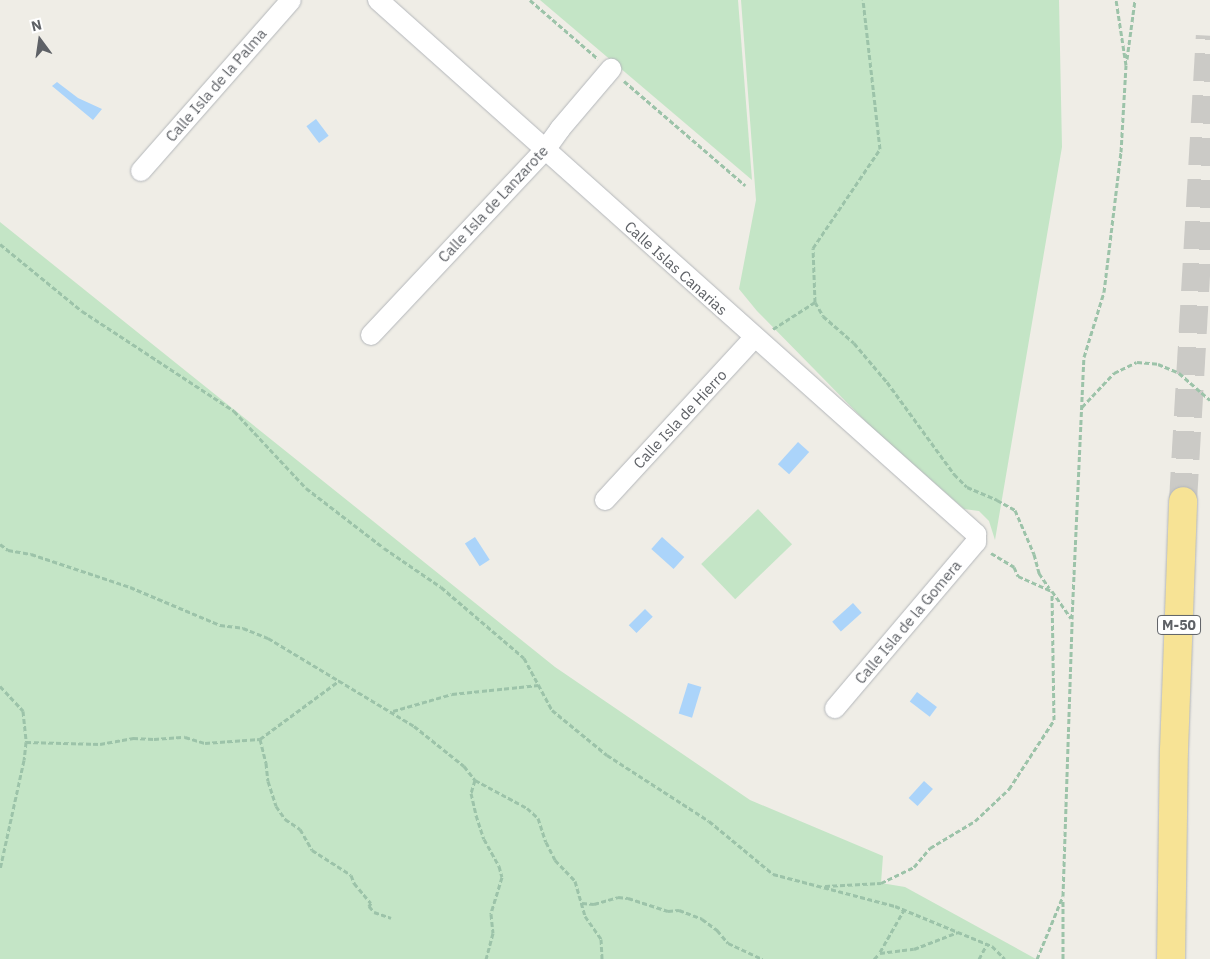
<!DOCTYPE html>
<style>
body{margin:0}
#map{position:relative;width:1210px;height:959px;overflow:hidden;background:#efede6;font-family:"IBM Plex Sans",sans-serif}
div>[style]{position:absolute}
.green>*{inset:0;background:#c4e5c6;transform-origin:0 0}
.water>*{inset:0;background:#abd4fa;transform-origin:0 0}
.highway-tunnel>*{height:28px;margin-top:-14px;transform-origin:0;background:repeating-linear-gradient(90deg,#cbcac6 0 28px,transparent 0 42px)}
.path>*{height:3px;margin-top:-1.5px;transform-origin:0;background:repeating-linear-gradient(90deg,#9cc3a9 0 5px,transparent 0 7.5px)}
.roads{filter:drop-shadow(0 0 1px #b3b6ba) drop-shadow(0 0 1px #b3b6ba)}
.street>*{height:20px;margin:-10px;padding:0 10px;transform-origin:10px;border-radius:10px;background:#fff}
.highway>*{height:28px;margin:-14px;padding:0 14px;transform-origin:14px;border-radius:14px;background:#f7e395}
span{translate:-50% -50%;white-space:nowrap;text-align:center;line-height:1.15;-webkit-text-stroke:5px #fff;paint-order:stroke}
.shield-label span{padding:1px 4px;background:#fff;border:1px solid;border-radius:4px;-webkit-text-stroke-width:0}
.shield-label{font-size:14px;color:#5e6166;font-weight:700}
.street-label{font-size:15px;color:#5e6166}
.north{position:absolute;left:15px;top:15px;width:50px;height:50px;-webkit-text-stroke:4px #fff;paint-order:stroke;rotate:346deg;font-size:14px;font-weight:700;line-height:20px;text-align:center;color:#5e6166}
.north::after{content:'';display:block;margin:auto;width:18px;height:22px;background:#5e6166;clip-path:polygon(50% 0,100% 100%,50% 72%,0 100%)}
</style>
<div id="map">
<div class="green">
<div style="clip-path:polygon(540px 0,738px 0,752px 180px)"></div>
<div style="clip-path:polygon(741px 0,1059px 0,1062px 147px,995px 540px,989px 521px,979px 511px,964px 509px,870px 426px,757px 311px,739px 289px,756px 200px)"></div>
<div style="clip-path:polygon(0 222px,555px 667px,750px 800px,883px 856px,881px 883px,905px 887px,1036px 959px,0 959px)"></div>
<div style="left:758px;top:509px;width:49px;height:79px;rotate:46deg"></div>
</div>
<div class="water">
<div style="clip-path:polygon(57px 82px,78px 98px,102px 109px,93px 120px,52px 86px)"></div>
<div style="left:316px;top:119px;width:21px;height:12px;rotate:53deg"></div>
<div style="left:798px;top:442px;width:15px;height:30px;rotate:42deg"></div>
<div style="left:475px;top:537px;width:27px;height:12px;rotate:57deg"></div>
<div style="left:662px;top:537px;width:30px;height:16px;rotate:42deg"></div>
<div style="left:853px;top:603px;width:13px;height:28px;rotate:48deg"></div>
<div style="left:645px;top:609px;width:11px;height:23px;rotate:45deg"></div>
<div style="left:688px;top:683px;width:14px;height:32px;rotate:17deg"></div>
<div style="left:917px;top:692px;width:25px;height:12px;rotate:37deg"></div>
<div style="left:924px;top:781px;width:12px;height:23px;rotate:42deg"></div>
</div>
<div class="highway-tunnel">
<div style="left:1183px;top:501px;width:466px;rotate:-86.7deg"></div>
</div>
<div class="path">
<div style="left:530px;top:0;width:90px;rotate:40.9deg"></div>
<div style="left:1127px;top:59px;width:60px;rotate:-82.3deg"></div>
<div style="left:624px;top:81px;width:160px;rotate:40.7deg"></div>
<div style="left:0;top:244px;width:106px;rotate:39.3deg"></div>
<div style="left:82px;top:311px;width:182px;rotate:33.3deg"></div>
<div style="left:234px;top:411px;width:105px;rotate:46.9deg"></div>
<div style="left:306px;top:488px;width:98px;rotate:37.6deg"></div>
<div style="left:384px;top:548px;width:69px;rotate:34.4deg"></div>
<div style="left:441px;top:587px;width:109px;rotate:40.5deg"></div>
<div style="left:524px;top:658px;width:59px;rotate:61.7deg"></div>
<div style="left:552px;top:710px;width:71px;rotate:39.3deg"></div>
<div style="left:607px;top:755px;width:121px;rotate:32.9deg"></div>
<div style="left:709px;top:821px;width:83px;rotate:39.6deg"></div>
<div style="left:773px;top:874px;width:126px;rotate:14.7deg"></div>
<div style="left:895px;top:906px;width:105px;rotate:22.4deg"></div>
<div style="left:992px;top:946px;width:18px;rotate:45deg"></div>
<div style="left:815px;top:302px;width:16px;rotate:60deg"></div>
<div style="left:823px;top:316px;width:41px;rotate:41.1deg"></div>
<div style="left:854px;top:343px;width:51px;rotate:49.8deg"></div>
<div style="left:887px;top:382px;width:114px;rotate:53.9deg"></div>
<div style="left:954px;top:474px;width:18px;rotate:45deg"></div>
<div style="left:967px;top:487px;width:33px;rotate:23deg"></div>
<div style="left:997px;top:500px;width:21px;rotate:29deg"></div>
<div style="left:1015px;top:510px;width:48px;rotate:66.6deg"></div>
<div style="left:1034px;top:554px;width:20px;rotate:75deg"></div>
<div style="left:1039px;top:573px;width:18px;rotate:56deg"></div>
<div style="left:773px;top:329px;width:50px;rotate:-32.7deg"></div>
<div style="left:815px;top:302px;width:54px;rotate:-92.1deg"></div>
<div style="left:813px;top:248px;width:120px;rotate:-55.9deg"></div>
<div style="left:880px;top:149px;width:150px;rotate:-96.5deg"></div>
<div style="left:1082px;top:407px;width:47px;rotate:-46.7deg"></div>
<div style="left:1114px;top:373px;width:25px;rotate:-26deg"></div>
<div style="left:1137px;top:362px;width:21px;rotate:5deg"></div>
<div style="left:1158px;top:364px;width:23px;rotate:23deg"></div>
<div style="left:1179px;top:373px;width:41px;rotate:41.1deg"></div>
<div style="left:0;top:544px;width:10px;rotate:37deg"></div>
<div style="left:8px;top:550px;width:23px;rotate:10deg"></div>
<div style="left:31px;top:554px;width:104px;rotate:18.4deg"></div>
<div style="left:130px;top:587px;width:98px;rotate:22.9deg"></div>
<div style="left:220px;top:625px;width:23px;rotate:7deg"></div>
<div style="left:243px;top:628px;width:27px;rotate:22deg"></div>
<div style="left:268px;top:638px;width:170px;rotate:31.1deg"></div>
<div style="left:414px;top:726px;width:64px;rotate:38.7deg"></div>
<div style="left:464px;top:766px;width:18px;rotate:52deg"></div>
<div style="left:475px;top:780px;width:59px;rotate:28.3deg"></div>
<div style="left:527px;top:808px;width:15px;rotate:42deg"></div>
<div style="left:538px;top:818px;width:25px;rotate:72deg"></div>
<div style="left:546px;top:842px;width:20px;rotate:63deg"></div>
<div style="left:555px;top:860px;width:29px;rotate:46deg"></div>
<div style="left:575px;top:881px;width:36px;rotate:74deg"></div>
<div style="left:585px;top:916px;width:28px;rotate:55deg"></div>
<div style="left:601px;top:939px;width:20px;rotate:87deg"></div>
<div style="left:991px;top:553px;width:27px;rotate:31deg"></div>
<div style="left:1014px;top:567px;width:10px;rotate:66deg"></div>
<div style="left:1018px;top:576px;width:37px;rotate:24deg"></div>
<div style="left:0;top:686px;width:34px;rotate:47deg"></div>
<div style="left:23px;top:711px;width:31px;rotate:84deg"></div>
<div style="left:26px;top:742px;width:18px;rotate:96deg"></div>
<div style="left:24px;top:760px;width:112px;rotate:102.4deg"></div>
<div style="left:393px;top:711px;width:61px;rotate:-16.1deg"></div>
<div style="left:452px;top:694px;width:87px;rotate:-5.9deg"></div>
<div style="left:260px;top:739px;width:25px;rotate:76deg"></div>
<div style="left:266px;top:763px;width:18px;rotate:84deg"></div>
<div style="left:268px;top:781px;width:26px;rotate:72deg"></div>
<div style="left:276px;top:806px;width:16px;rotate:55deg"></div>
<div style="left:285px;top:819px;width:18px;rotate:34deg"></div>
<div style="left:300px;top:829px;width:24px;rotate:60deg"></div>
<div style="left:312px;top:850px;width:46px;rotate:32.7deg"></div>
<div style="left:351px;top:875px;width:9px;rotate:69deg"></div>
<div style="left:354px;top:883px;width:26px;rotate:50deg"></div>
<div style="left:371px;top:903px;width:4px;rotate:124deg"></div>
<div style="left:369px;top:906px;width:8px;rotate:50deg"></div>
<div style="left:374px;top:912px;width:18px;rotate:19deg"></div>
<div style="left:26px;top:742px;width:74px;rotate:1.5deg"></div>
<div style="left:100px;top:744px;width:34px;rotate:-10deg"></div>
<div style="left:133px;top:738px;width:21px;rotate:3deg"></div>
<div style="left:154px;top:739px;width:31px;rotate:-4deg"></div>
<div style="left:185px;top:737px;width:21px;rotate:17deg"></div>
<div style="left:205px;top:743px;width:55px;rotate:-4.2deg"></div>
<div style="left:260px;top:739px;width:99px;rotate:-36.4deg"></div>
<div style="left:475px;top:780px;width:14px;rotate:107deg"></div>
<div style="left:471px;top:793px;width:23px;rotate:77deg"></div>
<div style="left:476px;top:815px;width:25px;rotate:72deg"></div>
<div style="left:484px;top:839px;width:31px;rotate:61deg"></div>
<div style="left:499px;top:866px;width:11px;rotate:75deg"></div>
<div style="left:502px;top:877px;width:39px;rotate:107deg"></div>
<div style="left:491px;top:914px;width:19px;rotate:84deg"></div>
<div style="left:493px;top:933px;width:27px;rotate:105deg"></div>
<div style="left:825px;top:886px;width:56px;rotate:-3.1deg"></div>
<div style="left:881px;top:883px;width:37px;rotate:-26deg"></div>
<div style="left:914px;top:867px;width:25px;rotate:-50deg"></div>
<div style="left:930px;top:848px;width:52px;rotate:-31deg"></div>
<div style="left:975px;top:821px;width:47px;rotate:-43.3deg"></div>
<div style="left:1009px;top:789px;width:82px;rotate:-56.9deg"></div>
<div style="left:1054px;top:720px;width:129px;rotate:-90.9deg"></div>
<div style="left:1052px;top:591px;width:33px;rotate:55deg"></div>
<div style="left:582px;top:903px;width:12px;rotate:5deg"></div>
<div style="left:594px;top:904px;width:25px;rotate:-16deg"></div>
<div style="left:618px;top:897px;width:10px;rotate:6deg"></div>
<div style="left:628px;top:898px;width:42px;rotate:18deg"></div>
<div style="left:668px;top:911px;width:11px;rotate:-5deg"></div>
<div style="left:679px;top:910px;width:25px;rotate:21deg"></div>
<div style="left:702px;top:919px;width:19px;rotate:36deg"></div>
<div style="left:717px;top:930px;width:17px;rotate:50deg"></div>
<div style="left:728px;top:943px;width:38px;rotate:25deg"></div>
<div style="left:880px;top:952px;width:48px;rotate:-60.3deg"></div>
<div style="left:874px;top:959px;width:8px;rotate:-45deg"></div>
<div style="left:880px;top:953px;width:34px;rotate:-7deg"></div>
<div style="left:914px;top:949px;width:47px;rotate:-21.1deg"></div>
<div style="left:979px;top:959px;width:17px;rotate:-62deg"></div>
<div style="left:1037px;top:959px;width:68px;rotate:-67.6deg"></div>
<div style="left:1063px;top:896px;width:277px;rotate:-88.1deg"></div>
<div style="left:1072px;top:619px;width:262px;rotate:-87.4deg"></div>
<div style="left:1084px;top:357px;width:68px;rotate:-72.9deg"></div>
<div style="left:1104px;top:292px;width:141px;rotate:-83.1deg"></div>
<div style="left:1121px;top:152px;width:87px;rotate:-86.7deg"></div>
<div style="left:1126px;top:65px;width:66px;rotate:-98.7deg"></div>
<div style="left:1063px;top:959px;width:60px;rotate:-90deg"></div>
</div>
<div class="roads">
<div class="street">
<div style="left:378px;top:0;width:802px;rotate:41.76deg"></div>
<div style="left:976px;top:534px;width:8px;rotate:90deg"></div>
<div style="left:976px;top:542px;width:218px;rotate:130.3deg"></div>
<div style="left:141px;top:171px;width:227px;rotate:-48.7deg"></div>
<div style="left:371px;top:335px;width:254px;rotate:-46.8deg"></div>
<div style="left:545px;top:150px;width:26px;rotate:-54deg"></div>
<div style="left:560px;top:129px;width:79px;rotate:-49.6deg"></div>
<div style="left:605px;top:500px;width:220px;rotate:-47.4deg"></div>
</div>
<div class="highway">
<div style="left:1171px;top:959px;width:209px;rotate:-89.2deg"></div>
<div style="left:1174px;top:750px;width:249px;rotate:-87.9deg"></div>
</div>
</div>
<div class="shield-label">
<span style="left:1179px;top:625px">M-50</span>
</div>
<div class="street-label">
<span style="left:216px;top:85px;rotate:-49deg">Calle Isla de la Palma</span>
<span style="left:493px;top:204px;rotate:-47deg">Calle Isla de Lanzarote</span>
<span style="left:676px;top:268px;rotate:42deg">Calle Islas Canarias</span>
<span style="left:680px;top:419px;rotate:-47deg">Calle Isla de Hierro</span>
<span style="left:908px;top:622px;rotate:-50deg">Calle Isla de la Gomera</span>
</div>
<div class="north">N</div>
</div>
